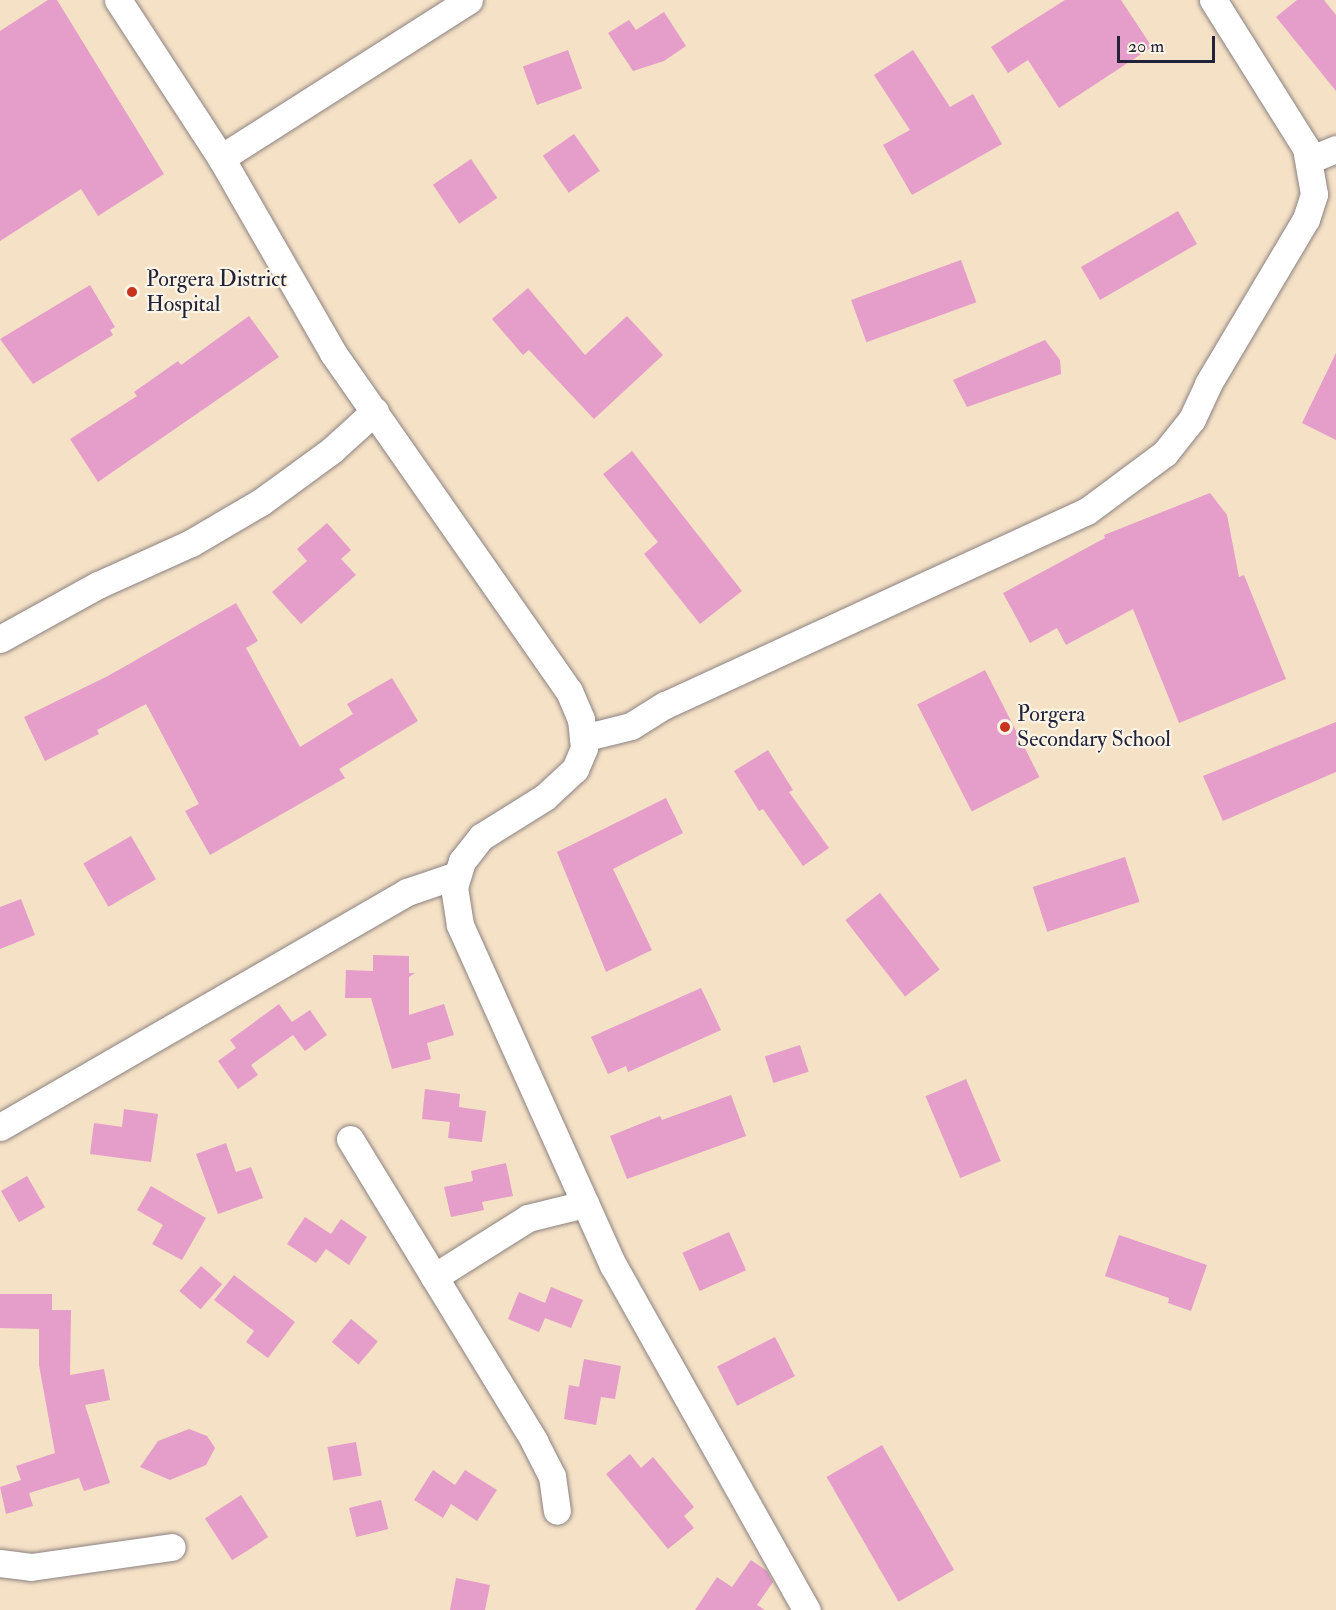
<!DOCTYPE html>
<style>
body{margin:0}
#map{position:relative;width:1336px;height:1610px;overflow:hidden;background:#f5e1c6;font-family:"IM FELL Double Pica",serif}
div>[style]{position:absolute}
.building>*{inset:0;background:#e59dc9;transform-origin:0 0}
.roads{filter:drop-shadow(0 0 2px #8c8280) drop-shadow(0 0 2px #8c8280)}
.street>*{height:27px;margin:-13.5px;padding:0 13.5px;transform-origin:13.5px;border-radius:13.5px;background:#fff}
.dots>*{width:16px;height:16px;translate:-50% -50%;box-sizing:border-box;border:3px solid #fcf5e5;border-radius:50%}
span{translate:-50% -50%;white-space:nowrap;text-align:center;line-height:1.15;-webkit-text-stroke:4.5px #fcf5e5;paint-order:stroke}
.poi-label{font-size:22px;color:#22223b}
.left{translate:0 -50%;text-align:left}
.scale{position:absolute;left:1117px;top:36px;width:98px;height:27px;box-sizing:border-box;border:3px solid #22223b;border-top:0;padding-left:8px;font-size:18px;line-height:21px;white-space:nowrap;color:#22223b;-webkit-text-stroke:4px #fcf5e5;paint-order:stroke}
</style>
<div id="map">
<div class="building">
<div style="clip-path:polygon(48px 0,57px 0,164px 174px,98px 216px,81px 189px,0 241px,0 31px)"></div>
<div style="clip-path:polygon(1065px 0,1121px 0,1152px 47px,1059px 108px,1028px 60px,1008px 73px,991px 47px)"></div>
<div style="clip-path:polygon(1297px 0,1324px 0,1336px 15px,1336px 91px,1276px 17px)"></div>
<div style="clip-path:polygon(664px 12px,686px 46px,664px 61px,633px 71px,608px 33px,629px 20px,636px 30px)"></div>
<div style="left:568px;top:50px;width:41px;height:48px;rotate:70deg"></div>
<div style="clip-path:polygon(913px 50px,950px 107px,973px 94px,1002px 144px,912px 195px,883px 145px,910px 130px,874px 75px)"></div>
<div style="left:574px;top:134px;width:45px;height:38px;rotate:55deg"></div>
<div style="left:471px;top:159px;width:47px;height:46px;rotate:56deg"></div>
<div style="left:1178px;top:211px;width:38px;height:112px;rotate:60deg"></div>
<div style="left:961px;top:260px;width:45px;height:117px;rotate:70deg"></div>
<div style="clip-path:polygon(90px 285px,115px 327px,110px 330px,113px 335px,33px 384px,0 339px)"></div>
<div style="clip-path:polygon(528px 288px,585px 355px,627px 316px,663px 355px,594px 419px,529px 350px,523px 355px,492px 319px)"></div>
<div style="clip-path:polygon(249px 316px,279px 357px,98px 482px,70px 439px,137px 396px,134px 392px,178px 361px,181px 365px)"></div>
<div style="clip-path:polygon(1045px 340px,1060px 360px,1061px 374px,967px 407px,953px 380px)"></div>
<div style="clip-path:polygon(1336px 353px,1336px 440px,1302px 423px)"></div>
<div style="clip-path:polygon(632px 451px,742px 591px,700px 624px,644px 554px,658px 542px,603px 474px)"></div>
<div style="clip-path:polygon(1210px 493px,1227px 515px,1239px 577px,1244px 575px,1286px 679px,1179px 723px,1133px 609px,1066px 645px,1057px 628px,1030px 643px,1003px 593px,1105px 538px,1104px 535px)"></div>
<div style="clip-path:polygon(327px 523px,351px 550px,341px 559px,356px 575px,301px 624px,272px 592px,307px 561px,297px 549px)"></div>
<div style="clip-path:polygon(236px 603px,258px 641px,246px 648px,300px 747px,353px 714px,347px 704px,392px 678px,418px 721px,339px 769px,345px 778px,210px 855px,185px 811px,199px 804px,146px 704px,97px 730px,99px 734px,45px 761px,24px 717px,108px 676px)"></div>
<div style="left:985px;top:670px;width:120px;height:76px;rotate:63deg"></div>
<div style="clip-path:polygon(1336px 722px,1336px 772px,1223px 821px,1203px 776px)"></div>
<div style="clip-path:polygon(768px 750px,793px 790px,789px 792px,829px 848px,803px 866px,763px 809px,759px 811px,734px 771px)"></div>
<div style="clip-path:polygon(666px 798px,683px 833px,613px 869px,652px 950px,606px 972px,557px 852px)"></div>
<div style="left:131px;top:836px;width:50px;height:55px;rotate:60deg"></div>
<div style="left:1125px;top:857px;width:47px;height:97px;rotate:72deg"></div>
<div style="left:880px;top:893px;width:97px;height:44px;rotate:52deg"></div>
<div style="clip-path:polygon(21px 899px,35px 935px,0 949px,0 907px)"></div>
<div style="clip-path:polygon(373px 955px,409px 956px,409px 973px,415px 973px,409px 977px,409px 1015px,444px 1004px,454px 1035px,427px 1043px,431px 1059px,392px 1069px,371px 998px,345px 998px,346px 970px,373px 971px)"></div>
<div style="clip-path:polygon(701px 988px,721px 1030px,628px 1072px,626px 1066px,608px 1074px,591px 1037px)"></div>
<div style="clip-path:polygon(279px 1004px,292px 1022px,310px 1010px,327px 1035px,305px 1051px,293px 1035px,251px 1065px,258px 1075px,238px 1089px,218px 1061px,236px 1048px,230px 1040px)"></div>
<div style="left:800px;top:1045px;width:28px;height:37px;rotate:72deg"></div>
<div style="left:966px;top:1079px;width:89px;height:44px;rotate:67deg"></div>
<div style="clip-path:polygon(425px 1089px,460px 1094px,459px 1107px,486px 1111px,482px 1142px,448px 1138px,450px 1122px,422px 1119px)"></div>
<div style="clip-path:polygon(731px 1095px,746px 1136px,627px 1179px,610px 1136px,660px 1116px,662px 1120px)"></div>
<div style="clip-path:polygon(124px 1109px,158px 1114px,151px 1162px,90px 1154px,94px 1123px,122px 1127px)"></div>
<div style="clip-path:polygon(226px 1143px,236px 1172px,251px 1167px,263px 1198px,218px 1214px,196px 1154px)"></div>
<div style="clip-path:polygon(506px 1163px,513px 1196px,482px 1202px,484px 1210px,451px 1217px,444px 1187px,473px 1181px,471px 1171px)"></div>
<div style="left:27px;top:1176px;width:36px;height:30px;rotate:60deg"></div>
<div style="clip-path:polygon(151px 1186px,206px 1218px,182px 1260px,152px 1244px,163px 1225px,137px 1210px)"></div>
<div style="clip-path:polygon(305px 1217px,331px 1234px,341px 1219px,367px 1237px,349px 1265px,326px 1249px,316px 1263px,287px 1244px)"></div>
<div style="left:729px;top:1232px;width:42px;height:51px;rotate:66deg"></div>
<div style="clip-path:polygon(1119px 1235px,1207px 1265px,1191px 1311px,1168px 1303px,1169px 1298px,1105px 1276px)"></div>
<div style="left:201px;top:1266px;width:28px;height:33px;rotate:41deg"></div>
<div style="clip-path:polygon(234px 1275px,295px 1322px,268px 1358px,246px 1342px,254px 1331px,214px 1300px)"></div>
<div style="clip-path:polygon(551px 1287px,583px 1300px,571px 1328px,545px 1318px,539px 1332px,508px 1319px,519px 1292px,545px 1303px)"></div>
<div style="clip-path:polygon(0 1294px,52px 1294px,52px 1310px,71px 1310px,70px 1375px,104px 1369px,110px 1400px,85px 1405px,110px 1483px,84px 1491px,79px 1478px,29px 1493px,33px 1506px,6px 1514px,0 1487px,21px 1480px,16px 1466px,55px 1453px,39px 1365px,39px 1329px,0 1328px)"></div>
<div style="left:351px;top:1319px;width:35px;height:30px;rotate:40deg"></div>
<div style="left:775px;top:1337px;width:44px;height:65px;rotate:63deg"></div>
<div style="clip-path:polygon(584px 1359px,621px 1366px,615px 1399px,601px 1397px,596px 1425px,564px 1419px,569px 1385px,579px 1387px)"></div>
<div style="clip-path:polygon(189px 1429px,207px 1436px,215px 1448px,206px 1465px,170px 1480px,140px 1467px,158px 1441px)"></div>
<div style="left:356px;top:1442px;width:34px;height:29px;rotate:80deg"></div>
<div style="left:882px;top:1445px;width:144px;height:64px;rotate:60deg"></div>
<div style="clip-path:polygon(630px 1454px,641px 1468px,653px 1457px,694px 1507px,684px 1516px,694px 1528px,668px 1549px,606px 1474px)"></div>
<div style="clip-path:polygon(433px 1470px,455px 1485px,465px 1470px,497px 1490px,477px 1521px,451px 1504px,443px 1518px,414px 1500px)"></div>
<div style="left:241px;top:1495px;width:50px;height:43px;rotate:57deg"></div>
<div style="left:381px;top:1500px;width:30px;height:33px;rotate:76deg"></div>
<div style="clip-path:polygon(751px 1560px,767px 1571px,773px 1582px,757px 1605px,765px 1610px,695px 1610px,717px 1577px,732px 1587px)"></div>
<div style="clip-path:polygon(456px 1578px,490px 1585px,485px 1610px,450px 1610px)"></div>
</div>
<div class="roads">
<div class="street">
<div style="left:118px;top:0;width:189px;rotate:56.9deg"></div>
<div style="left:221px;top:158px;width:225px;rotate:60.1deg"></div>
<div style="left:333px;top:353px;width:412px;rotate:55.1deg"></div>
<div style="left:569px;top:691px;width:30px;rotate:67deg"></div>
<div style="left:581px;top:719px;width:29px;rotate:84deg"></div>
<div style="left:584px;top:748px;width:23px;rotate:113deg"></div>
<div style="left:575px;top:769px;width:41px;rotate:137deg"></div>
<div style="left:545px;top:797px;width:75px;rotate:148deg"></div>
<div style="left:481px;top:837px;width:31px;rotate:128deg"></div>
<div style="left:462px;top:861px;width:27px;rotate:107deg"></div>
<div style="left:454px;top:887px;width:38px;rotate:81deg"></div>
<div style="left:460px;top:925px;width:373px;rotate:65.8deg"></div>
<div style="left:613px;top:1265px;width:396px;rotate:60.7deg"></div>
<div style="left:221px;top:158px;width:294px;rotate:-32.5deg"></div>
<div style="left:1309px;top:160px;width:29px;rotate:-22deg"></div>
<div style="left:0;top:639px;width:112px;rotate:-28.9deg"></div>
<div style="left:98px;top:585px;width:102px;rotate:-24.3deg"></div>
<div style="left:191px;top:543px;width:81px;rotate:-30.4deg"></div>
<div style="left:261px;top:502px;width:88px;rotate:-36.2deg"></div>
<div style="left:332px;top:450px;width:58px;rotate:-42.2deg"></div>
<div style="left:583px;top:738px;width:49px;rotate:-14deg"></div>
<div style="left:631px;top:726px;width:40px;rotate:-32deg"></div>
<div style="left:665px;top:705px;width:464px;rotate:-24.7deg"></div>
<div style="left:1087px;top:511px;width:97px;rotate:-36.6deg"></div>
<div style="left:1165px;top:453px;width:43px;rotate:-51.5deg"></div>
<div style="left:1192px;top:419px;width:38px;rotate:-65deg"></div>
<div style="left:1208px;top:384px;width:192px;rotate:-59.3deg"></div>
<div style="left:1306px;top:219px;width:26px;rotate:-72deg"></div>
<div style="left:1314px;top:194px;width:47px;rotate:-99.9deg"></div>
<div style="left:1306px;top:148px;width:175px;rotate:-122.1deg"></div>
<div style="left:0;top:1127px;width:470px;rotate:-30deg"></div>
<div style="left:407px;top:892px;width:53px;rotate:-18.8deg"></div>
<div style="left:350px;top:1139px;width:354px;rotate:58.6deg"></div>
<div style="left:534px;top:1441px;width:39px;rotate:63deg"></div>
<div style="left:552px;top:1476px;width:35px;rotate:82deg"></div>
<div style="left:434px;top:1277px;width:111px;rotate:-32.1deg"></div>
<div style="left:528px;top:1218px;width:59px;rotate:-13.8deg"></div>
<div style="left:0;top:1563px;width:31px;rotate:7deg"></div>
<div style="left:31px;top:1567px;width:142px;rotate:-8.1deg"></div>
</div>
</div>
<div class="dots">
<div style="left:132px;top:292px;background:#c8321e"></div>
<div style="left:1005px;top:727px;background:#c8321e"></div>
</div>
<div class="poi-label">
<span class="left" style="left:146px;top:292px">Porgera District<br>Hospital</span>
<span class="left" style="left:1017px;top:727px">Porgera<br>Secondary School</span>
</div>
<div class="scale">20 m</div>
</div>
